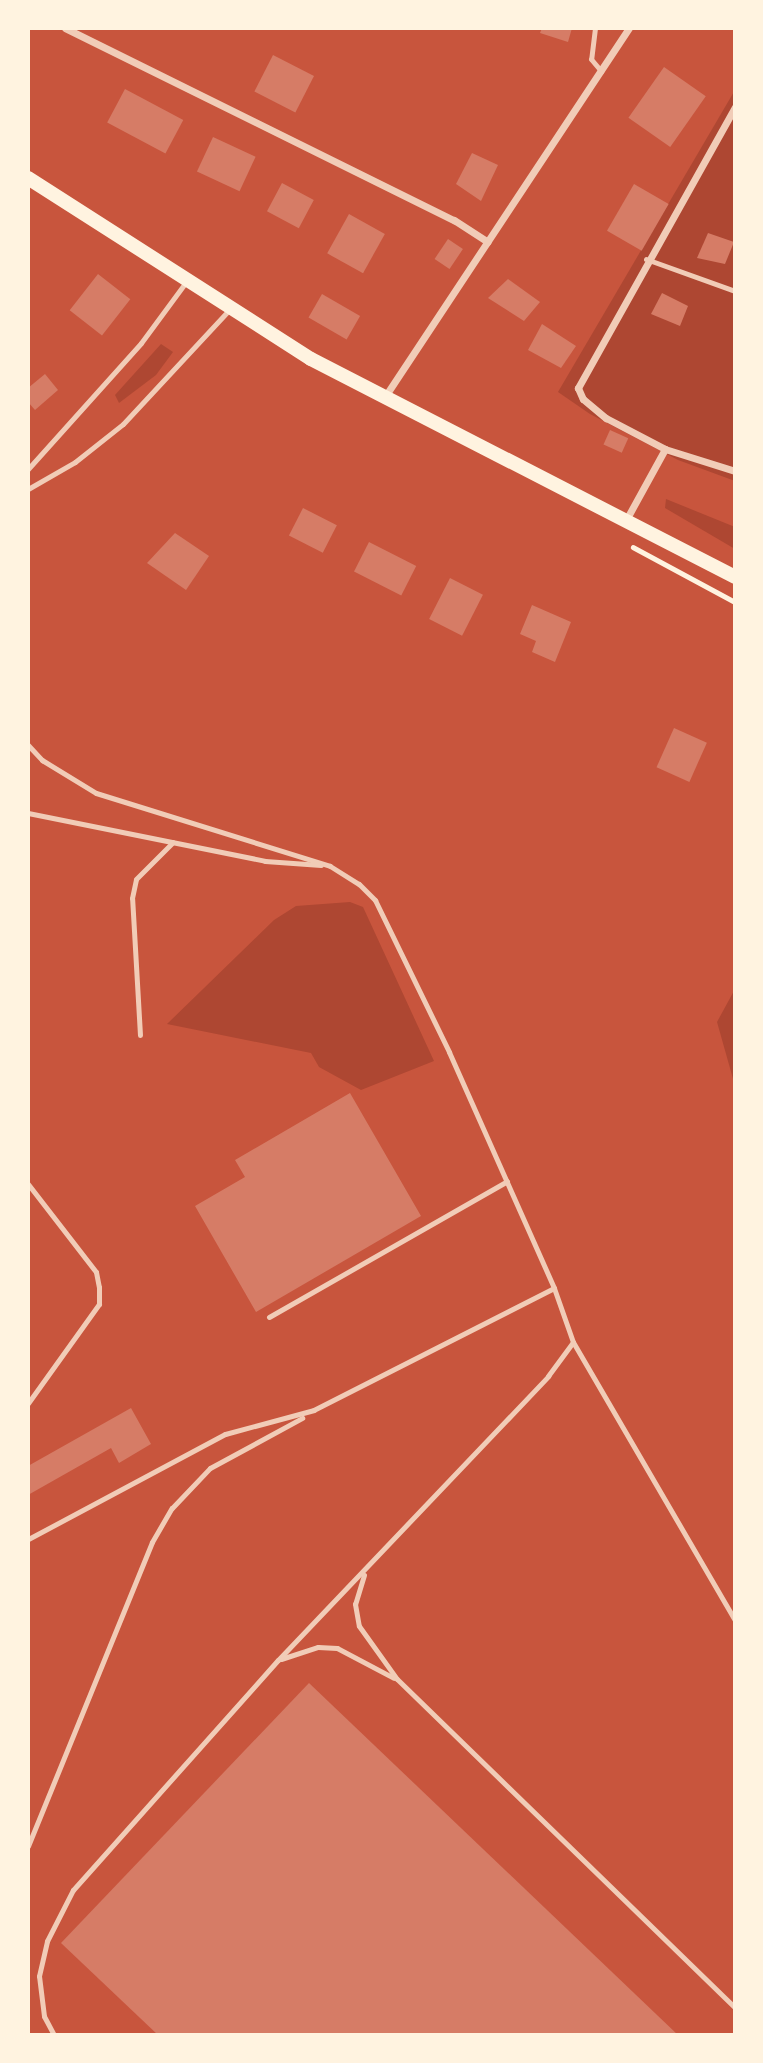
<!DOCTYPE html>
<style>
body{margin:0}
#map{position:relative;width:763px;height:2063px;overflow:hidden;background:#c8553d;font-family:"Crimson Pro",serif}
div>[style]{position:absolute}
.green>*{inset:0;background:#ae4732}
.building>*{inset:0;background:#d67c66;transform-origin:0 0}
.path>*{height:4.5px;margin:-2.25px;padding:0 2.25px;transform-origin:2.25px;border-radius:2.25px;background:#fff3e0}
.service>*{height:5px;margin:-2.5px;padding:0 2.5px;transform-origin:2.5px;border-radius:2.5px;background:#f1ccb7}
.minor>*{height:7px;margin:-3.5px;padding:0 3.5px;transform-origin:3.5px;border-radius:3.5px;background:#f1ccb7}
.secondary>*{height:14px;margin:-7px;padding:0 7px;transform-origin:7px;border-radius:7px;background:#fff3e0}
span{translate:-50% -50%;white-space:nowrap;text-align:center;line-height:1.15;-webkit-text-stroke:5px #fff3e0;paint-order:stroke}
.frame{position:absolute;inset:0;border:30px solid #fff3e0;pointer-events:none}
</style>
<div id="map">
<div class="green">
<div style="clip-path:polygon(735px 90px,735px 481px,678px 460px,590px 414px,558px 392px)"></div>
<div style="clip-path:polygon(161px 344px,173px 352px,156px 375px,119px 403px,115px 395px)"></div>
<div style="clip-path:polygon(666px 499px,735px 527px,735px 549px,665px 508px)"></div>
<div style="clip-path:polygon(350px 902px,363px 907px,434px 1061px,361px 1090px,319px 1067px,311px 1053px,167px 1024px,274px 920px,296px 906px)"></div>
<div style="clip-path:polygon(735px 989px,735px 1086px,717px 1022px)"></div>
</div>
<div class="building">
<div style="clip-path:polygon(542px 28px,572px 28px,568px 42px,540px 33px)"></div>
<div style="left:273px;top:55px;width:46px;height:41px;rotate:27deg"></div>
<div style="left:664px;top:67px;width:51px;height:62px;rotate:35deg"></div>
<div style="left:125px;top:89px;width:66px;height:38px;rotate:28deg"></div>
<div style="left:213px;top:137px;width:47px;height:38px;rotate:25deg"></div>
<div style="clip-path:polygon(472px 153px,498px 165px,481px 201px,456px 184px)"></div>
<div style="left:282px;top:183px;width:36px;height:32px;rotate:28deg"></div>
<div style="left:634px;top:184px;width:40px;height:54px;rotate:30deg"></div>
<div style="left:349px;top:214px;width:41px;height:45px;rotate:29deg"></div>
<div style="clip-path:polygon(708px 233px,734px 242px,725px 264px,697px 258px)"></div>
<div style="left:448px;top:239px;width:18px;height:24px;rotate:34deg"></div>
<div style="left:98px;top:274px;width:41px;height:46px;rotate:38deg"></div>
<div style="clip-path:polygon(508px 279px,540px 302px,524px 321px,488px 298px)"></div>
<div style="clip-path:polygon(662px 293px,688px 306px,680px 326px,651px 314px)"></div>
<div style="left:322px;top:294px;width:44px;height:27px;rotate:30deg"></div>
<div style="clip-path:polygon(542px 324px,576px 346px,561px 368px,528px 350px)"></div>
<div style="clip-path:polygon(45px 374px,58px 390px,35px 410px,28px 402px,28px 388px)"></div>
<div style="left:610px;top:430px;width:20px;height:16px;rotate:24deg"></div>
<div style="left:303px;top:508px;width:38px;height:31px;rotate:27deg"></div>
<div style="clip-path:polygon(175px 533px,209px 556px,186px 590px,147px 563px)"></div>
<div style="left:369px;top:542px;width:53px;height:33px;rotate:27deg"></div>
<div style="left:450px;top:578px;width:37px;height:46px;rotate:27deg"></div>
<div style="clip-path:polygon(532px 605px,571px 622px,555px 662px,532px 652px,536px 641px,520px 634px)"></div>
<div style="left:674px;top:728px;width:36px;height:43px;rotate:24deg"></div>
<div style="clip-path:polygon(350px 1093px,421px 1216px,256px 1312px,195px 1206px,245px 1177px,235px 1160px)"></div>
<div style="clip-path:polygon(131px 1408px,151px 1444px,119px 1463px,111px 1448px,28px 1495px,28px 1466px)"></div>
<div style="clip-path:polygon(309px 1683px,678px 2035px,158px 2035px,61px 1943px)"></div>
</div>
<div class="path">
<div style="left:633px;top:547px;width:116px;rotate:28.3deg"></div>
</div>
<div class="service">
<div style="left:595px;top:28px;width:31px;rotate:97deg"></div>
<div style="left:591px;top:59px;width:16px;rotate:50deg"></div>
<div style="left:646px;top:259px;width:95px;rotate:19.8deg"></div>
<div style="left:28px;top:469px;width:169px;rotate:-48.1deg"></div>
<div style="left:141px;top:343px;width:76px;rotate:-53.6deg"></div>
<div style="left:28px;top:489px;width:54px;rotate:-29.9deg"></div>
<div style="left:75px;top:462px;width:61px;rotate:-38.4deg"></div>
<div style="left:123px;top:424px;width:156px;rotate:-47.1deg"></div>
<div style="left:28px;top:745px;width:21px;rotate:47deg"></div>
<div style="left:42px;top:760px;width:63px;rotate:31.4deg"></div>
<div style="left:96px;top:793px;width:245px;rotate:17.3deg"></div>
<div style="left:330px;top:866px;width:34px;rotate:32deg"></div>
<div style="left:359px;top:884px;width:23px;rotate:45deg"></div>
<div style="left:375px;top:900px;width:169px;rotate:64deg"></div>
<div style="left:449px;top:1052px;width:258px;rotate:66deg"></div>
<div style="left:554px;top:1288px;width:269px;rotate:153.1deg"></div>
<div style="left:314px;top:1410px;width:92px;rotate:164.9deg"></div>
<div style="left:225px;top:1434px;width:223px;rotate:151.9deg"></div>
<div style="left:28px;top:813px;width:242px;rotate:11.4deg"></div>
<div style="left:265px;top:861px;width:56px;rotate:4.1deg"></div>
<div style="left:140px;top:1035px;width:137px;rotate:-93.3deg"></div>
<div style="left:132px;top:898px;width:19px;rotate:-78deg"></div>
<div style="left:136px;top:879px;width:52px;rotate:-45deg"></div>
<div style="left:28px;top:1184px;width:111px;rotate:52.3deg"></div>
<div style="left:96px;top:1272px;width:15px;rotate:79deg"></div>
<div style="left:99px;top:1287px;width:17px;rotate:90deg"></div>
<div style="left:99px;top:1304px;width:122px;rotate:125.6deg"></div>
<div style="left:269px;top:1317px;width:274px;rotate:-29.7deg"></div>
<div style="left:573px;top:1342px;width:322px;rotate:59.8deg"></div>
<div style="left:364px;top:1575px;width:30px;rotate:107deg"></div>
<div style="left:355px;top:1604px;width:22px;rotate:80deg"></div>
<div style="left:359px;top:1626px;width:65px;rotate:54.4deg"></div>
<div style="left:397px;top:1679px;width:472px;rotate:44.2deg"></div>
<div style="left:281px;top:1659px;width:39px;rotate:-18deg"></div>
<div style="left:318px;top:1647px;width:19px;rotate:3deg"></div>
<div style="left:337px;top:1648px;width:64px;rotate:27.8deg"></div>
<div style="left:28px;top:1846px;width:328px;rotate:-67.8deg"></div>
<div style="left:152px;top:1542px;width:39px;rotate:-60deg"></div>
<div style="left:172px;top:1508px;width:55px;rotate:-46.5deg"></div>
<div style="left:210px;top:1468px;width:105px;rotate:-28.5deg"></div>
<div style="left:54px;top:2035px;width:21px;rotate:-118deg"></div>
<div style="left:44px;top:2016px;width:40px;rotate:-97.1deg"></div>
<div style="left:39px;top:1976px;width:36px;rotate:-77deg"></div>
<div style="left:47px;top:1941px;width:57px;rotate:-63deg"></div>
<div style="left:73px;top:1890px;width:308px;rotate:-48.3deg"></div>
<div style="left:278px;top:1660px;width:392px;rotate:-46.4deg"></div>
<div style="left:548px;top:1376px;width:42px;rotate:-53.7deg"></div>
<div style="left:573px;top:1342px;width:57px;rotate:-109.4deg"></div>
</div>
<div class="minor">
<div style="left:65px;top:28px;width:434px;rotate:26.3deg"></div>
<div style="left:454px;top:220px;width:40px;rotate:32.9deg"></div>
<div style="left:735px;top:107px;width:322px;rotate:119.2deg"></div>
<div style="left:578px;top:388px;width:12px;rotate:66deg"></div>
<div style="left:583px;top:399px;width:30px;rotate:40deg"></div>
<div style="left:606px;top:418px;width:67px;rotate:27.7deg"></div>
<div style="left:665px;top:449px;width:73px;rotate:17.4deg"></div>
<div style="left:384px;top:398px;width:444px;rotate:-56.5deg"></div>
<div style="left:626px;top:520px;width:81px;rotate:-61.2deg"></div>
</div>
<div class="secondary">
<div style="left:28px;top:178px;width:336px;rotate:32.6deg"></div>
<div style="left:311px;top:359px;width:477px;rotate:27.2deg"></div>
</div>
<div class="frame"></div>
</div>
